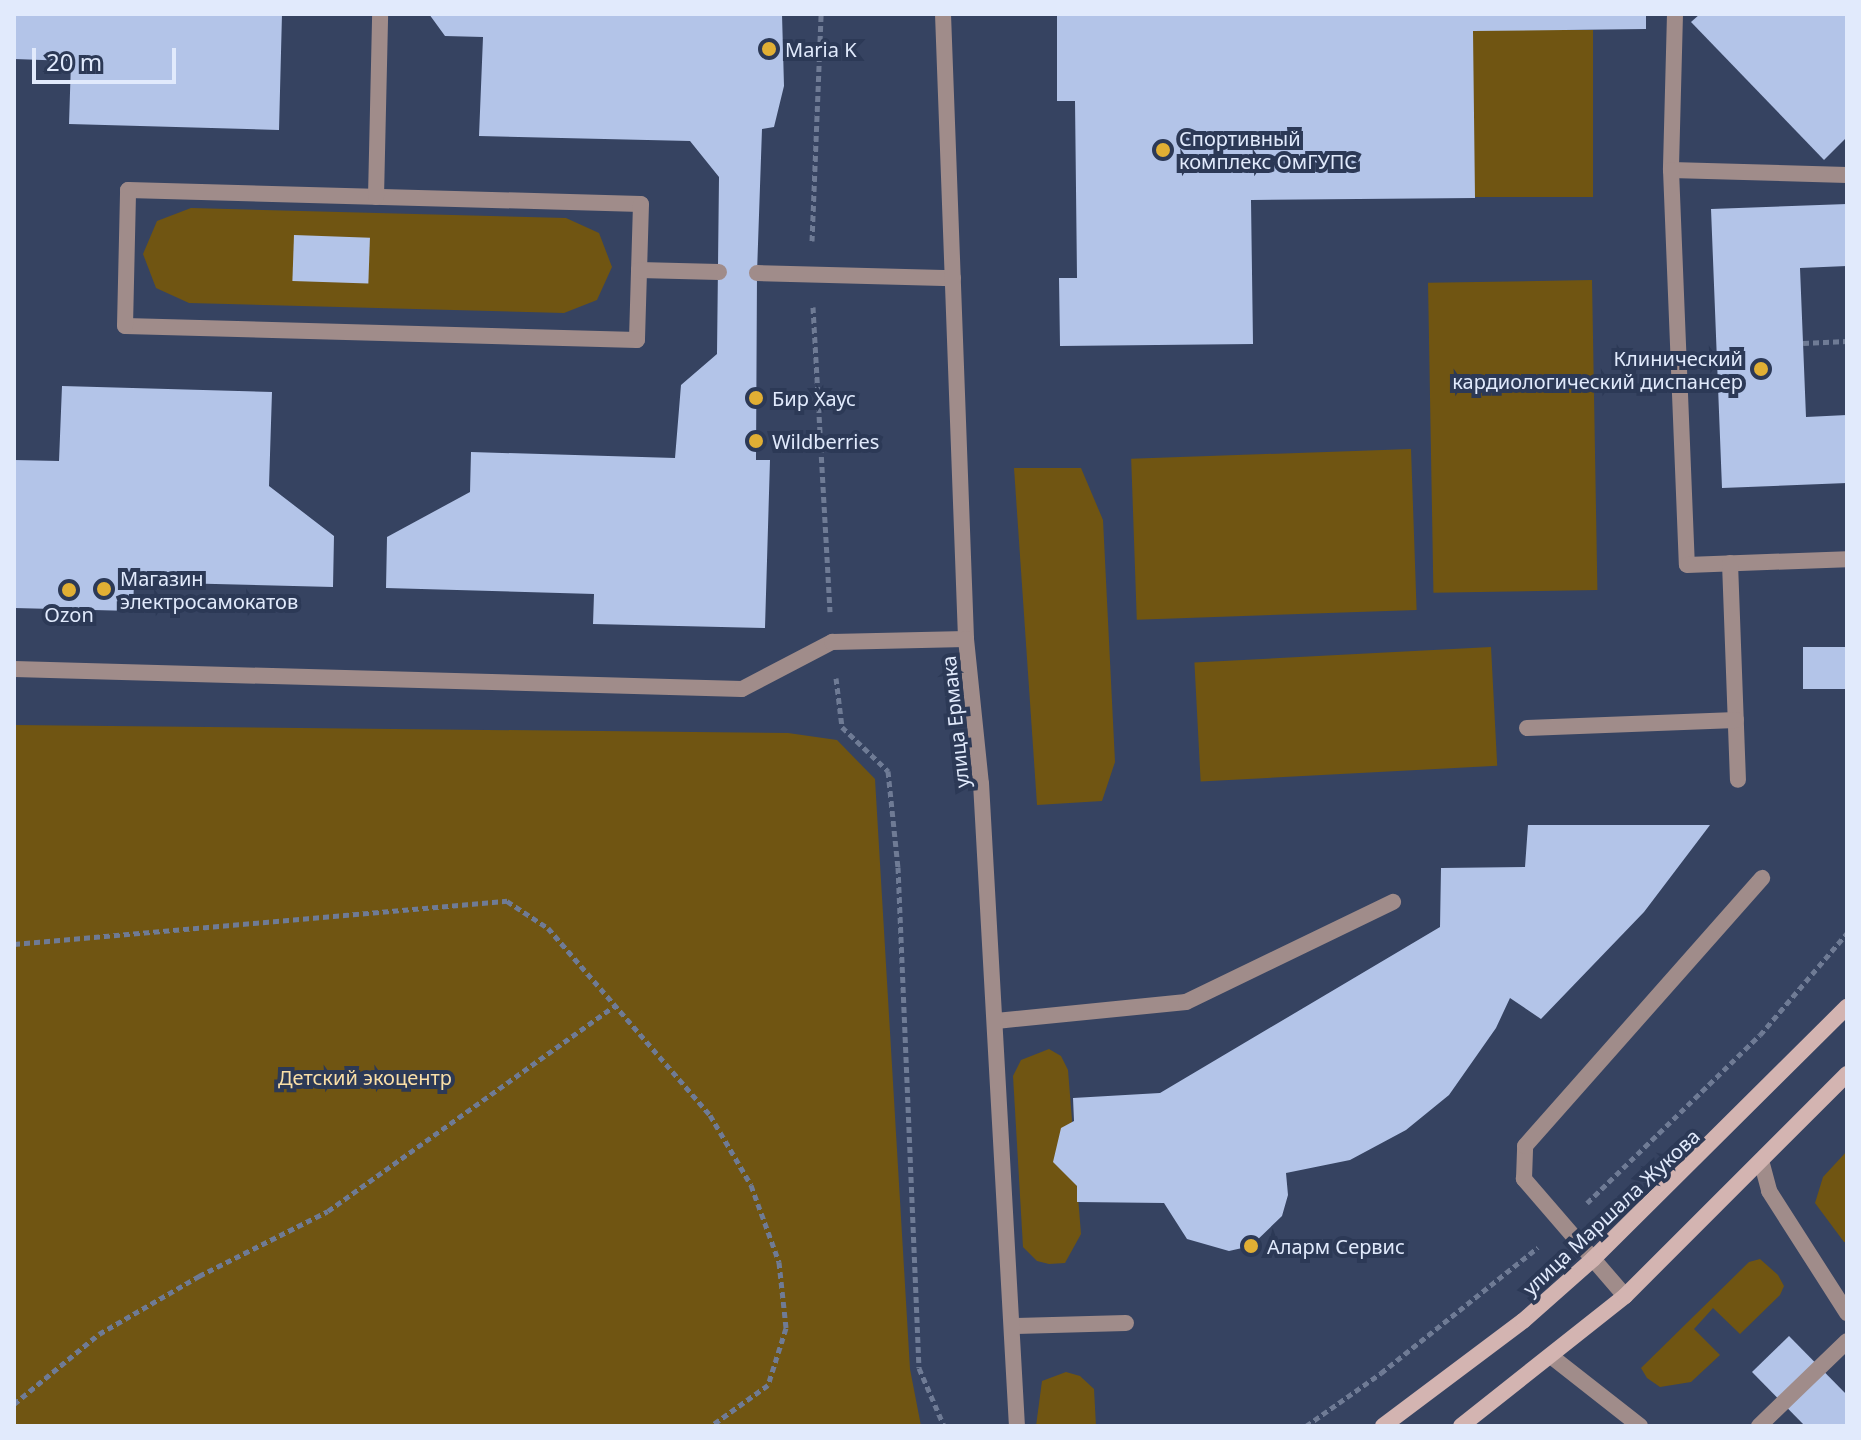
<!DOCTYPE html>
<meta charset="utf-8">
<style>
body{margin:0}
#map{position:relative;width:1861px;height:1440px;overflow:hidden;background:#364361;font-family:"Noto Sans",sans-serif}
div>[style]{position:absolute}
.green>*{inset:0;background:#705512;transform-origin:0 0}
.building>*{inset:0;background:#b3c4e8;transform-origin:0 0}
.path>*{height:5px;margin-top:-2.5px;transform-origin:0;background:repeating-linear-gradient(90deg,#6f7b95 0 6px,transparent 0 10px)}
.lane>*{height:16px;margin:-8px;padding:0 8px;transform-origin:8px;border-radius:8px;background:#a08c8a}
.street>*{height:16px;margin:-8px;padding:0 8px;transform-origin:8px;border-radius:8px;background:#a08c8a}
.secondary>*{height:16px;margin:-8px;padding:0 8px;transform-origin:8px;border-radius:8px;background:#d3b4b1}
.dots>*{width:22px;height:22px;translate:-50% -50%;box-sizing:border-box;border:4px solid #2c3956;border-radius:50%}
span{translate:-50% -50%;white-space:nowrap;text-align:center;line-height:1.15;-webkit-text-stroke:8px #2c3956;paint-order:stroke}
.poi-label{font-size:20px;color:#e1eafc}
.left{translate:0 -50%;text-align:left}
.right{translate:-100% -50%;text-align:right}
.street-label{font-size:20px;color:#e1eafc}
.park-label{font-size:20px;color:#fadfa7}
.frame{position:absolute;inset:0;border:16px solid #e1eafc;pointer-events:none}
.scale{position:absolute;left:32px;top:48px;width:144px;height:36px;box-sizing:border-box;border:4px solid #e1eafc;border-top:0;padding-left:10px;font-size:24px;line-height:28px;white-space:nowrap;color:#e1eafc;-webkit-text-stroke:6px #2c3956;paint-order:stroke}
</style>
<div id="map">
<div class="green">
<div style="left:1593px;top:30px;width:167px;height:120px;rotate:90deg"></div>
<div style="clip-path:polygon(191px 208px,566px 218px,599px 233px,612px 267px,597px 300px,564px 313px,189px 303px,156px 288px,143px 254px,157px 221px)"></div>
<div style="left:1592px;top:280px;width:310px;height:164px;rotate:89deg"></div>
<div style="left:1411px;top:449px;width:161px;height:280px;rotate:88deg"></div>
<div style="clip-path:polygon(1014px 468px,1081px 468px,1103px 520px,1115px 762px,1102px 801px,1037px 805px)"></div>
<div style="left:1491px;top:647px;width:119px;height:297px;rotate:87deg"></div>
<div style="clip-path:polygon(14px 725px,788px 733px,837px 740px,875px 779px,910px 1369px,921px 1426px,14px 1426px)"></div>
<div style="clip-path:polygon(1049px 1049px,1061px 1056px,1068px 1070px,1081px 1234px,1065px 1263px,1049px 1264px,1037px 1261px,1023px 1247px,1013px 1076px,1021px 1060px)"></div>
<div style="clip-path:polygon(1847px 1151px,1847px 1242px,1844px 1242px,1815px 1203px,1823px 1177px)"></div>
<div style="clip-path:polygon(1760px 1259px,1778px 1275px,1784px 1286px,1780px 1295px,1740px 1334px,1713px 1308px,1694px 1329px,1720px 1355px,1691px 1382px,1660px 1387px,1647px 1378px,1641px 1368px,1749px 1262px)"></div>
<div style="clip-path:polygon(1066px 1372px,1080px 1376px,1094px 1389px,1096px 1426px,1036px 1426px,1042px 1381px)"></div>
</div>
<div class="building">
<div style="clip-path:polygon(14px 14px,282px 14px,279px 130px,69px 124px,71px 61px,14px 59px)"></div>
<div style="clip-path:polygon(429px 14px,782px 14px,784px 86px,774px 127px,762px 129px,757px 273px,756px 460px,770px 460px,765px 628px,593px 624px,594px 594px,386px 588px,387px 537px,470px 492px,471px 452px,675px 458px,681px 385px,717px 354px,719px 177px,690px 141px,479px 136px,483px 37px,445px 36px)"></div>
<div style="clip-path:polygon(1057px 14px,1646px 14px,1646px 29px,1473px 31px,1475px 198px,1251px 200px,1253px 344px,1060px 346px,1059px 278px,1077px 278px,1075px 101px,1057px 101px)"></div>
<div style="clip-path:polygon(1700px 14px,1847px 14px,1847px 137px,1824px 160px,1691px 22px)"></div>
<div style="clip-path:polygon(1847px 204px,1847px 266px,1800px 268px,1806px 417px,1847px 415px,1847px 483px,1722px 488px,1711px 209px)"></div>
<div style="left:294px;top:235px;width:76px;height:46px;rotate:2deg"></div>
<div style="clip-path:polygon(62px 386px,272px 392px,269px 486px,334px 536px,333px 587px,134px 582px,133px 611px,14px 608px,14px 460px,59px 461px)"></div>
<div style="left:1847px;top:647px;width:42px;height:44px;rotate:90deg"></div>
<div style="clip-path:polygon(1528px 825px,1710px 825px,1644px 912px,1541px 1019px,1510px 998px,1496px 1028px,1449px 1095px,1406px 1130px,1350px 1160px,1286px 1173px,1288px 1195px,1282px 1216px,1251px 1246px,1229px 1251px,1187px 1239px,1164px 1203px,1077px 1202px,1077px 1186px,1053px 1162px,1061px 1128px,1074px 1121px,1073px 1098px,1160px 1093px,1440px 927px,1441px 868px,1525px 867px)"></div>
<div style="clip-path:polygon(1789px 1336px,1847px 1395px,1847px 1426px,1805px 1426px,1752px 1372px)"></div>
</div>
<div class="path">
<div style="left:812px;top:241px;width:227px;rotate:-87.7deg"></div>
<div style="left:813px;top:307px;width:305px;rotate:86.8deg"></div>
<div style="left:1803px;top:343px;width:44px;rotate:-2.6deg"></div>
<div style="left:836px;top:678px;width:49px;rotate:83deg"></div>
<div style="left:842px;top:727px;width:64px;rotate:43.7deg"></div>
<div style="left:888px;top:771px;width:97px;rotate:84.1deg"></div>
<div style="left:898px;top:867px;width:501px;rotate:87.6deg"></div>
<div style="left:919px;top:1368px;width:63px;rotate:66.7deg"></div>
<div style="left:14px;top:944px;width:495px;rotate:-5deg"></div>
<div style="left:507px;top:901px;width:49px;rotate:33.4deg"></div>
<div style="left:548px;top:928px;width:247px;rotate:49.1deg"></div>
<div style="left:710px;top:1115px;width:81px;rotate:59.6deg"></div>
<div style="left:751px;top:1185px;width:82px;rotate:70deg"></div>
<div style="left:779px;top:1262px;width:66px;rotate:83.9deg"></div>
<div style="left:786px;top:1328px;width:60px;rotate:107.5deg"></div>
<div style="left:768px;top:1385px;width:70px;rotate:144.3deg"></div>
<div style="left:1587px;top:1203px;width:241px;rotate:-44.2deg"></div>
<div style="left:1760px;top:1035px;width:134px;rotate:-49.5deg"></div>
<div style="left:14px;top:1404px;width:110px;rotate:-39.5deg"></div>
<div style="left:99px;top:1334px;width:116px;rotate:-30.1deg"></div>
<div style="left:199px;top:1276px;width:144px;rotate:-26.7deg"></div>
<div style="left:328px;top:1211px;width:354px;rotate:-35.6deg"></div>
<div style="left:1306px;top:1426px;width:92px;rotate:-35.2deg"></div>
<div style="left:1381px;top:1373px;width:201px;rotate:-38.7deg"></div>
</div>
<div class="lane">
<div style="left:1675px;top:14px;width:156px;rotate:91.5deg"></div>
<div style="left:1671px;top:170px;width:176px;rotate:1.6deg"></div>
<div style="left:1671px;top:170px;width:395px;rotate:87.7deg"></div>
<div style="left:1687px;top:565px;width:160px;rotate:-2.1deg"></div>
<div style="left:128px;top:190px;width:513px;rotate:1.56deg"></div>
<div style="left:641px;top:204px;width:136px;rotate:91.7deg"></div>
<div style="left:637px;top:340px;width:512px;rotate:-178.43deg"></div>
<div style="left:125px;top:326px;width:136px;rotate:-88.7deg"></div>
<div style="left:376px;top:197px;width:183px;rotate:-88.7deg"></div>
<div style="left:639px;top:270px;width:80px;rotate:1.4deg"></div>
<div style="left:757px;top:273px;width:196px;rotate:1.5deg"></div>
<div style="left:1730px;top:563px;width:217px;rotate:87.9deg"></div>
<div style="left:14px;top:669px;width:728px;rotate:1.57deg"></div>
<div style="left:742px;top:689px;width:102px;rotate:-27.6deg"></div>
<div style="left:832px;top:642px;width:134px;rotate:-1.3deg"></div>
<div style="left:1527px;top:728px;width:209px;rotate:-2.2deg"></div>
<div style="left:996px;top:1021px;width:191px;rotate:-5.7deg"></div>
<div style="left:1186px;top:1002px;width:230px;rotate:-25.8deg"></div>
<div style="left:1762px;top:1164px;width:28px;rotate:75deg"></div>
<div style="left:1769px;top:1191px;width:145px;rotate:57.4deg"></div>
<div style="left:1625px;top:1296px;width:155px;rotate:-130.8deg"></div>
<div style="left:1524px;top:1179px;width:33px;rotate:-88deg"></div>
<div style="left:1525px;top:1146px;width:358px;rotate:-48.5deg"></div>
<div style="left:1014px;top:1326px;width:112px;rotate:-1.5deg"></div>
<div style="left:1552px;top:1357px;width:112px;rotate:38.1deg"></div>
<div style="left:1759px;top:1426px;width:122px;rotate:-44deg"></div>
</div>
<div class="street">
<div style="left:943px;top:14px;width:625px;rotate:87.89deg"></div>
<div style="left:966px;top:639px;width:145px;rotate:84.1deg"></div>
<div style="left:981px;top:783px;width:644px;rotate:86.8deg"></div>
</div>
<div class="secondary">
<div style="left:1383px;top:1426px;width:175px;rotate:-36.9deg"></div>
<div style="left:1523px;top:1321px;width:94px;rotate:-41.5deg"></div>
<div style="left:1593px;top:1259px;width:358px;rotate:-44.8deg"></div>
<div style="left:1461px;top:1426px;width:209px;rotate:-38.4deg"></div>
<div style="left:1625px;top:1296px;width:314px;rotate:-45deg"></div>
</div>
<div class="dots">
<div style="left:769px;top:49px;background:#e1af34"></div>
<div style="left:1163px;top:150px;background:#e1af34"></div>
<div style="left:1761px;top:369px;background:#e1af34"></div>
<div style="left:756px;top:398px;background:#e1af34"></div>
<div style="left:756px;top:441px;background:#e1af34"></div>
<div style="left:104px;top:589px;background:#e1af34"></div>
<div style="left:69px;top:590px;background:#e1af34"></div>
<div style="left:1251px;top:1246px;background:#e1af34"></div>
</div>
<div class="poi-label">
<span class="left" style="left:785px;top:49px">Maria K</span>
<span class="left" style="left:1179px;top:150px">Спортивный<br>комплекс ОмГУПС</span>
<span class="right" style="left:1743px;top:370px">Клинический<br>кардиологический диспансер</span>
<span class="left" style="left:772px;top:398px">Бир Хаус</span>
<span class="left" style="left:772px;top:441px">Wildberries</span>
<span class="left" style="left:120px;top:590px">Магазин<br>электросамокатов</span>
<span style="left:69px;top:614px">Ozon</span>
<span class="left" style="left:1267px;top:1246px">Аларм Сервис</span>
</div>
<div class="street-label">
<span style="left:955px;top:722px;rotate:-96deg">улица Ермака</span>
<span style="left:1611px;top:1212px;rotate:-43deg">улица Маршала Жукова</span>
</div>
<div class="park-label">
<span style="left:365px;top:1077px">Детский экоцентр</span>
</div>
<div class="frame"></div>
<div class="scale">20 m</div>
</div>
